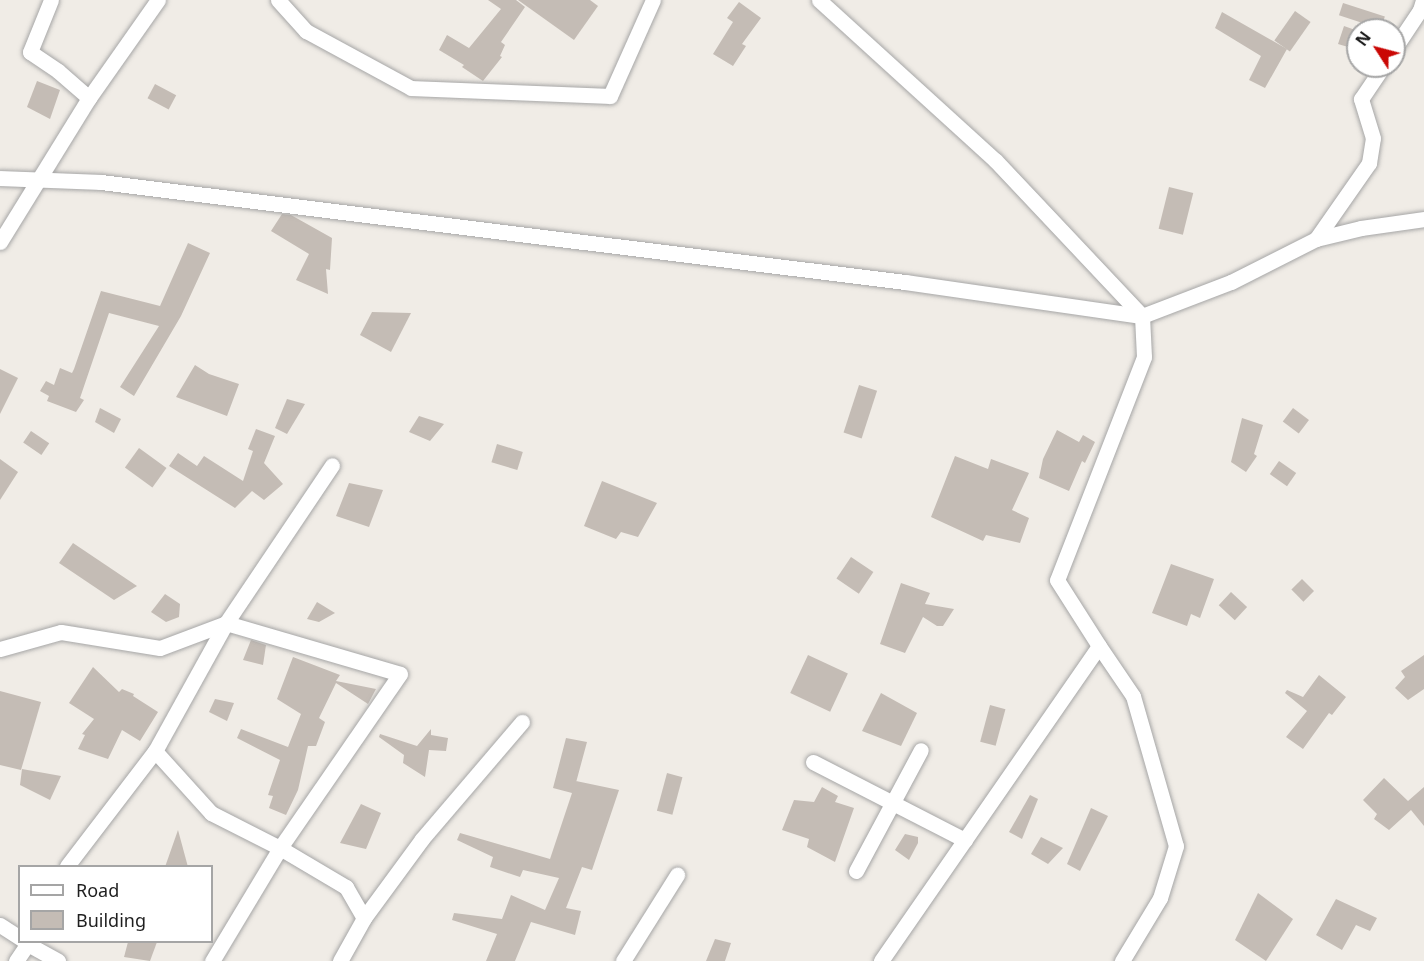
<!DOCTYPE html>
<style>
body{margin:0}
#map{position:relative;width:1424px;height:961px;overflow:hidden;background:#f0ece6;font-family:"Noto Sans",sans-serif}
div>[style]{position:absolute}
.building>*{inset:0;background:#c4bcb5;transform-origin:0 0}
.roads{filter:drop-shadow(0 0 2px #a6a6a6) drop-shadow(0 0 2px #a6a6a6)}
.street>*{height:15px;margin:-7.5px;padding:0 7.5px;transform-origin:7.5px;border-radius:7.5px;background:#fff}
span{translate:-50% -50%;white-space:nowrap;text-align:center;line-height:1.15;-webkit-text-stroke:4.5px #fff;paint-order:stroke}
.legend{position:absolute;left:18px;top:865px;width:195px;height:78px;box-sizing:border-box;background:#fff;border:2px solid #a5a5a5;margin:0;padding:8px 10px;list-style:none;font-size:18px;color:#1f1f1f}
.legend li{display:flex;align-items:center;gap:12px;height:30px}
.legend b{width:30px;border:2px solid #a5a5a5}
.north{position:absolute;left:1346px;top:18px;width:60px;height:60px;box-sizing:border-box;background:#fff;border:2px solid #a5a5a5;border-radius:50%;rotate:306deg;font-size:16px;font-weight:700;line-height:24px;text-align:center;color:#1f1f1f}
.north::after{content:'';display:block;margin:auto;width:21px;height:27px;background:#ca0704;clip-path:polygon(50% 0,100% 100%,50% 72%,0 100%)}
</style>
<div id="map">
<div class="building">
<div style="clip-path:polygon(488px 0,516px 0,525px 7px,501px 42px,505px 45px,500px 56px,502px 57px,483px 81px,462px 67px,464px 65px,439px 50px,447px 35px,469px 48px,501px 9px)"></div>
<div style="clip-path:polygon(518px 0,590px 0,598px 6px,574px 40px)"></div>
<div style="clip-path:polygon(739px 2px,761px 18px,742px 44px,746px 46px,733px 66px,713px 54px,733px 22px,727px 18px)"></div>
<div style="left:1343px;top:3px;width:44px;height:13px;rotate:18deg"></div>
<div style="left:1295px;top:11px;width:19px;height:36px;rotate:35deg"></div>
<div style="clip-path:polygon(1222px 12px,1287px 49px,1265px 88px,1249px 80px,1261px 56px,1215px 28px)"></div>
<div style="clip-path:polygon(1344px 26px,1358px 31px,1358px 50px,1338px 44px)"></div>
<div style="clip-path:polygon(37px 81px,60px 90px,50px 119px,27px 107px)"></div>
<div style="left:155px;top:84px;width:24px;height:16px;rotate:28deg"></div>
<div style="left:1169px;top:187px;width:25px;height:43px;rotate:14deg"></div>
<div style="clip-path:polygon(282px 214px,291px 215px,332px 238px,330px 270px,326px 269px,328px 294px,296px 280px,309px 254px,271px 231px)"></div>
<div style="clip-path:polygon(188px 243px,210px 253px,181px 316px,134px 396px,120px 387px,159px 326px,109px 313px,80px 398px,84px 400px,76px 412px,47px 401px,49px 396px,40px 391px,46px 381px,54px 385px,60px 368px,72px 373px,74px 369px,101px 291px,160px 306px)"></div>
<div style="clip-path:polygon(372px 312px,411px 313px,391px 352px,360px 335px)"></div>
<div style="clip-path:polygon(195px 365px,209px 374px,239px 384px,227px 416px,176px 397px)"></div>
<div style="clip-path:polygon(0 369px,18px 378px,0 414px)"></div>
<div style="left:859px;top:385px;width:19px;height:50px;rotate:18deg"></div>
<div style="clip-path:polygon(287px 399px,305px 404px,287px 434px,275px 428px)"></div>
<div style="clip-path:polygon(100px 408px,121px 419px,114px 433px,95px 422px)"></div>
<div style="left:1293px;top:408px;width:20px;height:17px;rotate:37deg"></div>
<div style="clip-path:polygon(419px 416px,444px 424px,430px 441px,409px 432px)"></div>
<div style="clip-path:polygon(1242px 418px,1263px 425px,1254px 454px,1257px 456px,1246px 472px,1231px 462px)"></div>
<div style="clip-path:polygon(256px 429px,275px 436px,264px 463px,283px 484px,264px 500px,252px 491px,235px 508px,169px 466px,178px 453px,197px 466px,204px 456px,243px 481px,253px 451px,248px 449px)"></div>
<div style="clip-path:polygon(1057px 430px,1079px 442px,1083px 435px,1095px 442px,1085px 463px,1082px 461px,1069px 491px,1039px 478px,1043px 459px)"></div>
<div style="left:31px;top:431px;width:22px;height:14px;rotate:34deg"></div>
<div style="left:497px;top:444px;width:27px;height:19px;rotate:17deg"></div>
<div style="left:139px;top:448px;width:34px;height:24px;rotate:36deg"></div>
<div style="clip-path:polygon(955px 456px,988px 469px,991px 459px,1029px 473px,1012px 510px,1029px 518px,1020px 543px,986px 535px,983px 541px,931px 517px)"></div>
<div style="clip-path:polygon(0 459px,18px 472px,0 500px)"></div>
<div style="left:1279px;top:461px;width:21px;height:16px;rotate:35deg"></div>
<div style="clip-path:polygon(602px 481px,657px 503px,638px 537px,621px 532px,616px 539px,584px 526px)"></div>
<div style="clip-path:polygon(349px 483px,383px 490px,369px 527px,336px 516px)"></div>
<div style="clip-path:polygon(73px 543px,137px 586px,114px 600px,59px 563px)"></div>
<div style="left:851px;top:557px;width:27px;height:26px;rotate:34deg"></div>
<div style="clip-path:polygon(1171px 564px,1214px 579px,1200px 618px,1191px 614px,1187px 626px,1152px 613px)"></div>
<div style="left:1302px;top:579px;width:17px;height:15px;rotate:45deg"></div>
<div style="clip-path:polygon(901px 583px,930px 593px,925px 604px,954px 609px,943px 626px,937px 626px,923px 617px,905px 653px,880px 644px)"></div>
<div style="left:1231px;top:592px;width:22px;height:18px;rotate:43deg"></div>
<div style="clip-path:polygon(165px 594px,180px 604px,179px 617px,166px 622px,151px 612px)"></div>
<div style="clip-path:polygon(317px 602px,335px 613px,319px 622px,307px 619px)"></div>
<div style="clip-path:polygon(251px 640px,266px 645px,263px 665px,243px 660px)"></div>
<div style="left:808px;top:655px;width:44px;height:42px;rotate:25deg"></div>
<div style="clip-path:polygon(1424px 655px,1424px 689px,1408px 700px,1395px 688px,1405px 677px,1401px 671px)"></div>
<div style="clip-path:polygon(293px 657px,340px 675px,336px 681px,376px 689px,368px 704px,336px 683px,319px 718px,325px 722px,316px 746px,308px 746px,298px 790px,286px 815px,269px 808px,273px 796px,268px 795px,280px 760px,237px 738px,241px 729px,288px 747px,301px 714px,277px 699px)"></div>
<div style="clip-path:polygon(93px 667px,119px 692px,122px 689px,134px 694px,133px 696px,158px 712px,140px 741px,122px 730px,108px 759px,78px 749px,85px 735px,82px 734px,94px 719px,69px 703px)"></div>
<div style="clip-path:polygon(1319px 675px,1346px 697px,1332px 715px,1329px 713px,1303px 749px,1286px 737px,1307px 711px,1285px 693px,1287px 690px,1303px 697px)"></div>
<div style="clip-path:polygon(0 691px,41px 702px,21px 770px,0 765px)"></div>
<div style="clip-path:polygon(881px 693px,917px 713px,901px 746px,862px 731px)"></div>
<div style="clip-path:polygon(215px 699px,234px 703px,227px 721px,209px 712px)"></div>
<div style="left:990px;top:705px;width:16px;height:38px;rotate:15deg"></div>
<div style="clip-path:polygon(431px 729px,431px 735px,448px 738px,446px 751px,429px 750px,425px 777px,403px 763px,404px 755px,379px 737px,380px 734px,417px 746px)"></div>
<div style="clip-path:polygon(566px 738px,587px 742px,574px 790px,576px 781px,619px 790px,592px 870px,582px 867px,566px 908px,581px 911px,575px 935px,531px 922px,515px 961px,486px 961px,497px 934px,452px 920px,454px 913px,502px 919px,511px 895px,545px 910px,559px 878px,523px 870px,520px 877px,490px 867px,493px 857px,457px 840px,460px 833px,550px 859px,572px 793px,553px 788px)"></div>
<div style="clip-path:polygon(22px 769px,61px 776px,50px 800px,20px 785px)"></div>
<div style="left:667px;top:773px;width:16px;height:39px;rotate:15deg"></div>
<div style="clip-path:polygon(1384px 778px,1408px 801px,1424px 787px,1424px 826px,1411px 810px,1389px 830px,1374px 819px,1377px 814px,1363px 800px)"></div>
<div style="clip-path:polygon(822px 787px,838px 796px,835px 802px,854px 808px,835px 862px,807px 847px,809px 839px,782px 830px,794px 800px,814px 802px)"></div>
<div style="clip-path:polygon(1030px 795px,1038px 799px,1022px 839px,1009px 832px)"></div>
<div style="clip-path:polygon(361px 804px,381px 813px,366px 849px,340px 843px)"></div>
<div style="clip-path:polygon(1091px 808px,1108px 816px,1080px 871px,1067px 864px)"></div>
<div style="clip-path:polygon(178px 830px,188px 867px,165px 867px)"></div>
<div style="clip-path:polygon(905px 834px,918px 837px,918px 843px,909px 860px,895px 850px)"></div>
<div style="clip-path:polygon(1041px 837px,1063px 848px,1048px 864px,1031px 854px)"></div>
<div style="clip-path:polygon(1258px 893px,1293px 919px,1266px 961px,1235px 940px)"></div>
<div style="clip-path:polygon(1336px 899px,1377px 918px,1370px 931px,1356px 925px,1342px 950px,1316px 935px)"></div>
<div style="clip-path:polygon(715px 939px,731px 943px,725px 961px,706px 961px)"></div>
<div style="clip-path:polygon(128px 942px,157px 942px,150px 961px,124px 957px)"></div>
</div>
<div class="roads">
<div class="street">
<div style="left:51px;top:0;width:56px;rotate:112deg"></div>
<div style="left:30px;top:52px;width:34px;rotate:34deg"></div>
<div style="left:58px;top:71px;width:41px;rotate:41.1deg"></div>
<div style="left:278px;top:0;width:42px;rotate:47.9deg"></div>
<div style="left:306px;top:31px;width:119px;rotate:28.5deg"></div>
<div style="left:411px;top:88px;width:199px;rotate:2.3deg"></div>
<div style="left:610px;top:96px;width:105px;rotate:-65.9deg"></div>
<div style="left:819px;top:0;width:238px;rotate:42.3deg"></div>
<div style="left:995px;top:160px;width:214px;rotate:46.7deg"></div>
<div style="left:1142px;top:316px;width:41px;rotate:87.2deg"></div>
<div style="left:1144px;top:357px;width:239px;rotate:111.3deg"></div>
<div style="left:1057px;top:580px;width:78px;rotate:57.5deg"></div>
<div style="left:1099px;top:646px;width:383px;rotate:124.7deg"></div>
<div style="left:1394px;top:49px;width:47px;rotate:-56.3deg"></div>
<div style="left:1420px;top:10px;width:10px;rotate:-73deg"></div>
<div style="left:0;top:178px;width:101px;rotate:2.3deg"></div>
<div style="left:101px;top:182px;width:810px;rotate:7.09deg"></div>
<div style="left:905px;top:282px;width:239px;rotate:8.2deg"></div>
<div style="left:1142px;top:316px;width:95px;rotate:-20.9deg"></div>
<div style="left:1231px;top:282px;width:95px;rotate:-26.8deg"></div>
<div style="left:1316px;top:239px;width:46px;rotate:-13.7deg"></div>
<div style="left:1361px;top:228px;width:64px;rotate:-8.1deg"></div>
<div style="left:1316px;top:239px;width:93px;rotate:-55.1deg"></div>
<div style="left:1369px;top:163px;width:25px;rotate:-81deg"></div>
<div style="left:1373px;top:138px;width:41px;rotate:-107.1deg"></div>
<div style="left:1361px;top:99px;width:40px;rotate:-56deg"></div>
<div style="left:0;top:242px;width:169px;rotate:-58.3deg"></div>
<div style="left:89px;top:98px;width:120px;rotate:-54.9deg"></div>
<div style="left:1099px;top:646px;width:60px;rotate:55.8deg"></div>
<div style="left:1133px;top:696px;width:156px;rotate:74deg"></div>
<div style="left:1176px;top:846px;width:54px;rotate:107.1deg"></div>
<div style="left:1160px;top:898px;width:74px;rotate:121.1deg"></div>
<div style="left:0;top:649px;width:63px;rotate:-15.6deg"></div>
<div style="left:61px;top:632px;width:100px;rotate:9.2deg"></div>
<div style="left:160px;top:648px;width:71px;rotate:-20.7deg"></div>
<div style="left:226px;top:623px;width:181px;rotate:16.3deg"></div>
<div style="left:400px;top:674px;width:211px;rotate:124.6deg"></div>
<div style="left:280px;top:848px;width:132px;rotate:121deg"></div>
<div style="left:155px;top:751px;width:84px;rotate:47.9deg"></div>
<div style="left:211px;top:813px;width:77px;rotate:26.9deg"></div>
<div style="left:280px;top:848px;width:77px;rotate:30.6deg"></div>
<div style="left:346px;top:887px;width:36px;rotate:60deg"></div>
<div style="left:813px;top:762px;width:171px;rotate:27.2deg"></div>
<div style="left:67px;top:866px;width:145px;rotate:-52.6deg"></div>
<div style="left:155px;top:751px;width:146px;rotate:-61deg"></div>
<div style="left:226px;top:623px;width:190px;rotate:-56.1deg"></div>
<div style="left:856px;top:871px;width:137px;rotate:-61.8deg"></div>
<div style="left:0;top:925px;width:24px;rotate:33deg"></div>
<div style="left:24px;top:942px;width:39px;rotate:29deg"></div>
<div style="left:16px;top:961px;width:23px;rotate:-56deg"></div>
<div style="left:340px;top:961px;width:49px;rotate:-60.8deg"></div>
<div style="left:364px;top:918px;width:98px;rotate:-53.7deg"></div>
<div style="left:422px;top:839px;width:154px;rotate:-49.5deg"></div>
<div style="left:623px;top:961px;width:102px;rotate:-57.9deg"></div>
</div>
</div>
<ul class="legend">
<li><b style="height:8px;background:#fff"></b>Road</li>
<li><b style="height:16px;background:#c4bcb5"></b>Building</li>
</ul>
<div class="north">N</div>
</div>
